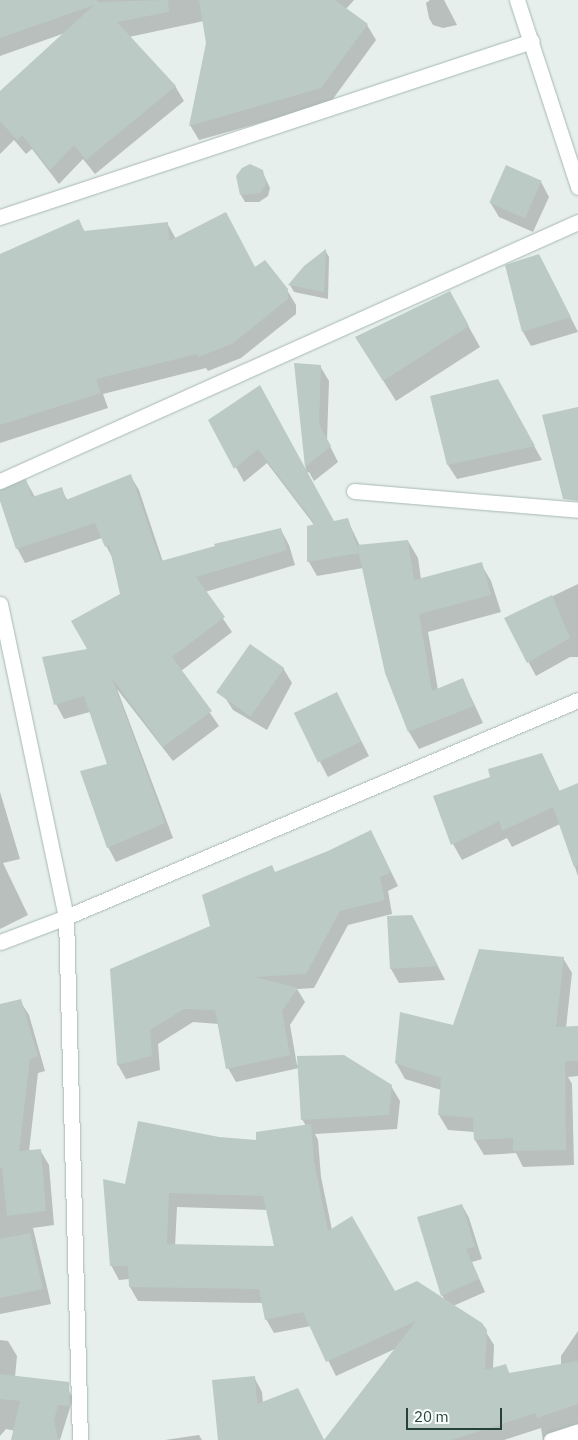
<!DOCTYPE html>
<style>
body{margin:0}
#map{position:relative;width:578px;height:1440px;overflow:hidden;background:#e6efeb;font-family:"IBM Plex Sans",sans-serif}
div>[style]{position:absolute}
.shadow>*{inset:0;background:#0003}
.building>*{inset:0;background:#bbcac4;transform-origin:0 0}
.roads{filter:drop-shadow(0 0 1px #a8b8b2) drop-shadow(0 0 1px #a8b8b2)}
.minor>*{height:15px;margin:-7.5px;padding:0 7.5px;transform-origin:7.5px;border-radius:7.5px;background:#fff}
span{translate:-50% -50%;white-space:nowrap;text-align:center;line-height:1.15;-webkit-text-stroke:4px #f7fbf9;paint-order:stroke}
.scale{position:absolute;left:406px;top:1408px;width:96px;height:22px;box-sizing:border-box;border:2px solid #24423a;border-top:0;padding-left:6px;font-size:15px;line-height:18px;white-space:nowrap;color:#24423a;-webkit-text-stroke:4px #f7fbf9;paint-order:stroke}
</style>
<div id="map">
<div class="shadow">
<div style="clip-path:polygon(0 0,354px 0,346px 9px,367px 25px,376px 40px,330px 103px,199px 140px,190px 125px,207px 43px,204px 21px,129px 37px,175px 86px,184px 101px,95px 174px,83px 159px,59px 184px,32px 149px,26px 154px,14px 140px,0 154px,0 93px,65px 33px,0 56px)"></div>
<div style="clip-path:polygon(430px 0,444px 0,457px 25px,443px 28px,433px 25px,429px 18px,426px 3px)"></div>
<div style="clip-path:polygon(262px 171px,270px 188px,268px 196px,259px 202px,245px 202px,241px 195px)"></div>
<div style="clip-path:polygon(541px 182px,549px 197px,533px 232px,499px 217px,490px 202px)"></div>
<div style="clip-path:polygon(78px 220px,85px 232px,167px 223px,176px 239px,255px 269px,287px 290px,296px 305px,296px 314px,241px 358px,208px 371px,206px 368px,103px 394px,108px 408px,0 443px,0 264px)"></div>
<div style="clip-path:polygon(325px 250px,329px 257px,328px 299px,294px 292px,290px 285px)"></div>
<div style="clip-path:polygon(547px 271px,578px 332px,531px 346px,523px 332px)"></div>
<div style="clip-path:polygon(461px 313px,480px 347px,396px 401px,369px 358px)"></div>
<div style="clip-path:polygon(296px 364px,320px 366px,329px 381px,327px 440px,338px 462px,314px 481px,309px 472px,307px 473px,333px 522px,347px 519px,360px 546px,408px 541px,418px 558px,421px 579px,481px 564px,491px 581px,501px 612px,428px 632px,438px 690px,463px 680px,483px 723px,419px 749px,409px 732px,386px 673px,363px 568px,317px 576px,309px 562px,309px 527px,315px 526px,267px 463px,244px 482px,210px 421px,306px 472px)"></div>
<div style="clip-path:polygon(506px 396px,542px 460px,457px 479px,448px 465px)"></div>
<div style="clip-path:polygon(130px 475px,139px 490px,163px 562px,281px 530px,289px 545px,295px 565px,205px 592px,232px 632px,181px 671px,219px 726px,173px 761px,117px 689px,173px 838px,116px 862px,108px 847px,108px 765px,90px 712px,64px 719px,56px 704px,121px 595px,113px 559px,102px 538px,25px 563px,17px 548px,0 491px,26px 481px,35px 497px,61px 489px,68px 501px)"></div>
<div style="clip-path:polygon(578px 584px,578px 657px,570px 657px,536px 676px,505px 619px)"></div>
<div style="clip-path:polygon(283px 668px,292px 683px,267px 730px,233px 710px,224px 696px)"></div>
<div style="clip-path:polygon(345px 709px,369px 756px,328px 777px,320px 762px)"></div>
<div style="clip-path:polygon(542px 754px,560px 792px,578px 784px,578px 876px,560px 824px,512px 847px,507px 838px,462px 860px,453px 844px,491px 777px)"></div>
<div style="clip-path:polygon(0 792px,20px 859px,3px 863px,28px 915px,0 929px)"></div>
<div style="clip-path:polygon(evenodd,378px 845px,398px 886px,388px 891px,392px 914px,348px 925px,314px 988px,297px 989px,305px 1002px,290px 1025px,297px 1065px,391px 1086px,400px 1101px,397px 1129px,315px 1134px,318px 1140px,321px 1177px,332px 1230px,394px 1292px,445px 1300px,442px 1295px,462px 1205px,469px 1218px,482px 1259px,472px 1262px,485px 1292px,453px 1306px,481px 1324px,494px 1345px,493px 1369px,505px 1365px,510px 1374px,561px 1365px,561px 1356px,578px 1331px,578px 1439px,543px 1440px,541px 1428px,504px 1440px,326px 1440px,397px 1348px,336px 1376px,311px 1326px,274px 1333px,266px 1319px,263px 1303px,138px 1301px,130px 1287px,130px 1279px,119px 1280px,111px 1265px,126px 1185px,219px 1138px,258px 1141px,306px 1126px,302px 1119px,299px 1068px,236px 1082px,228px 1068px,219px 1024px,193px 1022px,158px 1044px,160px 1070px,126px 1079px,118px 1065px,111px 970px,212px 926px,275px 874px,378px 845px,177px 1207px,268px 1210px,275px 1248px,175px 1246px,177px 1207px)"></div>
<div style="clip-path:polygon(412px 916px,420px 931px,445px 980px,399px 983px,391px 969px)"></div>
<div style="clip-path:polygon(563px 958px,572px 973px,566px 1028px,578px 1027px,578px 1076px,568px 1077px,572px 1084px,574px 1165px,523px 1167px,516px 1153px,484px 1155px,475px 1140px,475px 1132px,448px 1130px,439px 1115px,441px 1090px,405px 1079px,396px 1063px)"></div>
<div style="clip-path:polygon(20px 1001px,29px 1015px,45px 1071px,38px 1073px,29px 1151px,40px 1150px,49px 1165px,54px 1225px,33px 1228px,51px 1304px,0 1314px,0 1006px)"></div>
<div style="clip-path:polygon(0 1340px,8px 1341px,17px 1356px,15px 1377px,64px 1383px,73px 1398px,60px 1440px,6px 1429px,0 1436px)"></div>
<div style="clip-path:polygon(254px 1377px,262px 1392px,263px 1403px,298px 1390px,324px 1440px,263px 1440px,260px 1433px)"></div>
<div style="clip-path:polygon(199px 1435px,202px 1440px,165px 1440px)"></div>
</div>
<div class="building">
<div style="clip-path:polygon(0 0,97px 0,97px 2px,168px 0,169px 12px,117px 22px,176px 86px,86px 160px,74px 145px,50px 170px,22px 135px,17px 140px,0 121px,0 91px,94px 5px,0 38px)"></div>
<div style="clip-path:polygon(199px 0,335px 0,368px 24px,321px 88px,189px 126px,206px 43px)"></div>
<div style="clip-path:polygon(250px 164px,263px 170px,266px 184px,260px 193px,240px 195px,236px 176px,242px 168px)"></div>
<div style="left:506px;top:165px;width:39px;height:41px;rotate:24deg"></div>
<div style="clip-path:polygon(226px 212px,255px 267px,265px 260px,288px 289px,288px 299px,232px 344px,198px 357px,197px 354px,96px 379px,101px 393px,0 425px,0 254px,79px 219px,84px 231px,168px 222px,169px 241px)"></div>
<div style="clip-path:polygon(326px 249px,324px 292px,288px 285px,304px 266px)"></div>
<div style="clip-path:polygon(539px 254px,571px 317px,522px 332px,505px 265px)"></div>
<div style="clip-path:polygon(450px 291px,469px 326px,383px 381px,355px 337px)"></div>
<div style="clip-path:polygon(294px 363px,321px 365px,319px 424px,331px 446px,305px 467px)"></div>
<div style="clip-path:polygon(498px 379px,535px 446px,447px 465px,430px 396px)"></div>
<div style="clip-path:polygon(260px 385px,334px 521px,348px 518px,359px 553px,307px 562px,307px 526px,315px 524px,258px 449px,234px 469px,208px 420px)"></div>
<div style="clip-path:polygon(578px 407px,578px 501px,563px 499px,542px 415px)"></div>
<div style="clip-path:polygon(131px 474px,152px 536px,150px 537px,152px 537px,161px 561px,215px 546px,214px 544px,281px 528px,287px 550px,196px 577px,225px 617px,172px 657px,212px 711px,163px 747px,112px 678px,165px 823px,107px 848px,80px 771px,107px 764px,84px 696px,54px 705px,42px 657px,87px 649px,71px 621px,120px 594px,109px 545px,105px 547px,95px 523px,16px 549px,0 501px,0 490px,26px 479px,32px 497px,62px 487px,66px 500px)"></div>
<div style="clip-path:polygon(408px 540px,414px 580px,482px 562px,491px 595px,419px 614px,432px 691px,463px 678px,474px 706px,408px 732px,385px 673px,357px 545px)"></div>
<div style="clip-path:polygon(552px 595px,570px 638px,527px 663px,504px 618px)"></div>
<div style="left:250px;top:644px;width:42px;height:59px;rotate:35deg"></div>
<div style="left:337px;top:692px;width:55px;height:48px;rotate:64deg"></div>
<div style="clip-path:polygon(542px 753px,559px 791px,578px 783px,578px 866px,574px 867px,553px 807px,502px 831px,499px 821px,451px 845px,433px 796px,490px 777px,488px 769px)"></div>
<div style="clip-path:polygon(371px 830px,391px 872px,380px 877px,385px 900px,340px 911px,306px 974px,255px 977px,298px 988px,282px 1011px,290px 1055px,226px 1069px,215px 1010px,184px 1009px,150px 1030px,152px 1056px,117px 1065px,110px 969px,210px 926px,202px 895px,272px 865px,275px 872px,328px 851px)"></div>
<div style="clip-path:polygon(412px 915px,438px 966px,390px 969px,387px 916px)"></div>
<div style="clip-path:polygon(479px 949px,564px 957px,556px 1027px,578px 1026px,578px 1061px,565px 1061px,566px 1150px,513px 1151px,513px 1138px,474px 1140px,473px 1118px,438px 1115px,441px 1078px,395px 1063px,400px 1012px,453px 1025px)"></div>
<div style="clip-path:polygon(21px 999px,38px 1056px,30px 1059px,19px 1151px,41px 1149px,46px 1211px,7px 1216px,2px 1168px,0 1168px,0 1004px)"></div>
<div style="clip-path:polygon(344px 1055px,392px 1085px,389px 1115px,301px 1120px,297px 1056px)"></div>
<div style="clip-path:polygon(evenodd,138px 1121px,219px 1137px,256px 1140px,256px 1132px,311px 1124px,314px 1161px,328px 1231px,352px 1216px,395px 1291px,417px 1281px,482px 1323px,487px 1330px,485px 1370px,506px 1364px,509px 1373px,578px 1361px,578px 1404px,537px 1418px,536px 1413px,452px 1440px,324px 1440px,416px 1321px,326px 1362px,303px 1312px,265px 1320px,259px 1289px,129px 1287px,128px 1266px,110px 1266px,103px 1179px,125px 1184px,138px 1121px,169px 1193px,263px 1196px,274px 1246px,167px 1244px,169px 1193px)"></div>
<div style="clip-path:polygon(462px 1204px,475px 1247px,466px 1249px,479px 1279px,441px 1296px,417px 1217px)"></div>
<div style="clip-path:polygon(30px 1233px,43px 1289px,0 1298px,0 1239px)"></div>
<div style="clip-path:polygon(0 1374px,69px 1382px,70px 1406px,58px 1405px,54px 1420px,58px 1440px,11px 1440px,20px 1401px,0 1399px)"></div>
<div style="clip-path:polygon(255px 1376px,257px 1404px,298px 1388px,324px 1440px,218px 1440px,212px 1380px)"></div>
</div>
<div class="roads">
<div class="minor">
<div style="left:517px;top:0;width:197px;rotate:71.9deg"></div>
<div style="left:0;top:217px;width:560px;rotate:-18.31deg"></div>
<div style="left:0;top:481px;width:633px;rotate:-24.14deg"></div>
<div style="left:354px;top:491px;width:225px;rotate:4.8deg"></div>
<div style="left:0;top:604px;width:320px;rotate:78.1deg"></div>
<div style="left:66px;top:917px;width:523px;rotate:88.47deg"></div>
<div style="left:0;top:942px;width:71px;rotate:-20.7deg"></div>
<div style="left:66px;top:917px;width:556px;rotate:-22.97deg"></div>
<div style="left:551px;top:1440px;width:28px;rotate:-18deg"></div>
</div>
</div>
<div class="scale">20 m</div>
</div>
